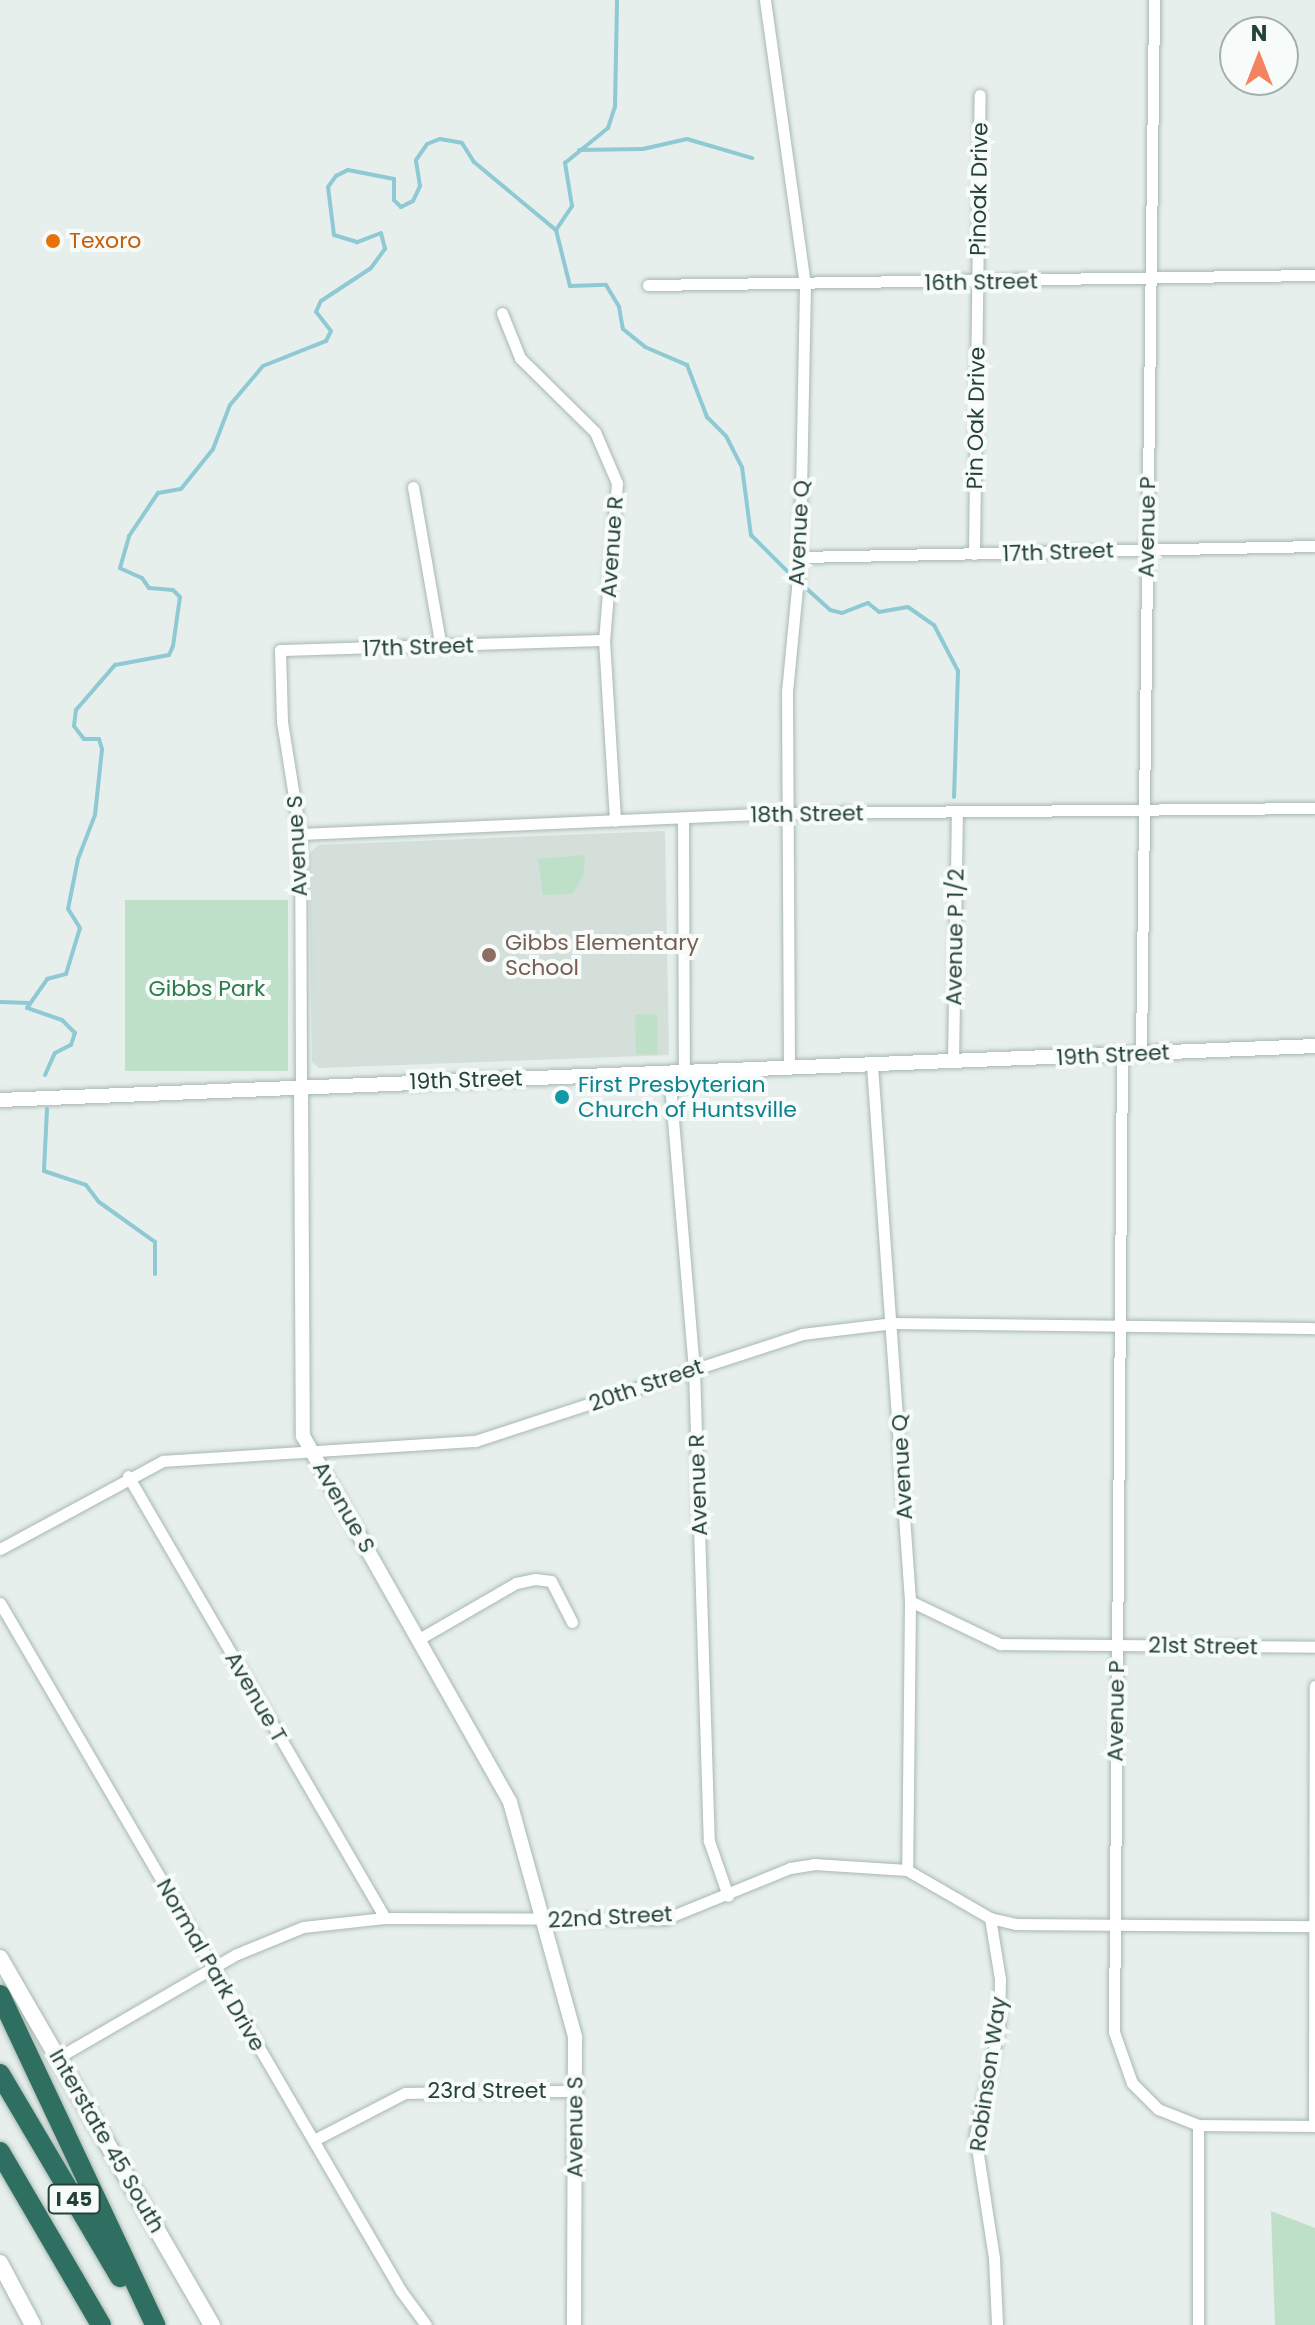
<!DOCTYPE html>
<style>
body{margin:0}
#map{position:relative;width:1315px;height:2325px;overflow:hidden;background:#e6efeb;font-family:Poppins,sans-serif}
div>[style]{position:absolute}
.built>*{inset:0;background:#d4dfda}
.green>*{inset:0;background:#bfe0c8;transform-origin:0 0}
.stream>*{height:4px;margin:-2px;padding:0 2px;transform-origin:2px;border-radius:2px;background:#8ec9d4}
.roads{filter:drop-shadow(0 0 2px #a8b8b2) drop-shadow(0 0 2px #a8b8b2)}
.minor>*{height:11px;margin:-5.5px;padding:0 5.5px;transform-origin:5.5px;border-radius:5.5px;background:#fff}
.tertiary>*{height:14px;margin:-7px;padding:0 7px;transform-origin:7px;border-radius:7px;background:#fff}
.secondary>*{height:16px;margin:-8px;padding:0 8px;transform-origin:8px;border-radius:8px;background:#fff}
.motorway>*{height:20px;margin:-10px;padding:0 10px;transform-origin:10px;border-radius:10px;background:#2f6f62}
.dots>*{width:22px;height:22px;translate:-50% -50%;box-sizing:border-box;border:4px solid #f7fbf9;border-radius:50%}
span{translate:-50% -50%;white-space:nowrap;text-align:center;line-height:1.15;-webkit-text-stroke:8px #f7fbf9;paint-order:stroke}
.shield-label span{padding:2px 6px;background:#f7fbf9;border:2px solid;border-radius:6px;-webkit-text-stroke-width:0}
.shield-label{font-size:20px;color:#24423a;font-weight:700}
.street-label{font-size:22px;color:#24423a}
.food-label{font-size:22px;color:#c56008}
.left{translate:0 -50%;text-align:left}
.education-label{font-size:22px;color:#785e54}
.park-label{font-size:22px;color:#2d7a4b}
.culture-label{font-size:22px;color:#0d838f}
.north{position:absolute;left:1219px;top:16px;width:80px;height:80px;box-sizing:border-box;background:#f7fbf9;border:2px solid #a3b1ad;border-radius:50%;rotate:0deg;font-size:22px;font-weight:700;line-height:32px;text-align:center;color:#24423a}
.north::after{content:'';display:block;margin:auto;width:28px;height:36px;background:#f4845f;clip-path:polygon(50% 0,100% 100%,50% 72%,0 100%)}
</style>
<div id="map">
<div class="built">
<div style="clip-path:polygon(665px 831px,669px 1055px,319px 1068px,312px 1062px,309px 854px,318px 845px)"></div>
</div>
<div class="green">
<div style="clip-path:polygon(585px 855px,584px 873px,573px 894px,543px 895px,538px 859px)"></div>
<div style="left:288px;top:900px;width:171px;height:163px;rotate:90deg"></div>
<div style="left:657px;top:1014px;width:40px;height:22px;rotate:89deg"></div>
<div style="clip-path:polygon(1271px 2211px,1315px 2228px,1315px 2325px,1275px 2325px)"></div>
</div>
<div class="stream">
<div style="left:579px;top:150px;width:64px;rotate:-0.9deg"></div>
<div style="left:643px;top:149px;width:45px;rotate:-12.8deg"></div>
<div style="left:687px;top:139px;width:68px;rotate:16.3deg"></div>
<div style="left:556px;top:230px;width:58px;rotate:76deg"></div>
<div style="left:570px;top:286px;width:36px;rotate:-2deg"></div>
<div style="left:606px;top:285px;width:26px;rotate:59deg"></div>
<div style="left:619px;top:307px;width:22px;rotate:80deg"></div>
<div style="left:623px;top:329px;width:28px;rotate:39deg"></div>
<div style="left:645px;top:347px;width:46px;rotate:23.2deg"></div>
<div style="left:687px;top:365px;width:56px;rotate:69deg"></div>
<div style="left:707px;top:417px;width:27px;rotate:45deg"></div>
<div style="left:726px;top:436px;width:35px;rotate:63deg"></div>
<div style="left:742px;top:467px;width:69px;rotate:82.5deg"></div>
<div style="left:751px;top:535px;width:54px;rotate:45deg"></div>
<div style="left:807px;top:589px;width:31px;rotate:42deg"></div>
<div style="left:830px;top:610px;width:12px;rotate:14deg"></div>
<div style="left:842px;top:613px;width:28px;rotate:-21deg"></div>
<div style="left:868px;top:603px;width:14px;rotate:39deg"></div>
<div style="left:879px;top:612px;width:29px;rotate:-10deg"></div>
<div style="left:908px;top:607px;width:32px;rotate:35deg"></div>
<div style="left:934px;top:625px;width:52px;rotate:62.4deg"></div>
<div style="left:958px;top:671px;width:126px;rotate:91.8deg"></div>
<div style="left:0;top:1002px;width:30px;rotate:2deg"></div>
<div style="left:45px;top:1075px;width:24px;rotate:-66deg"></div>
<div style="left:55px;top:1053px;width:18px;rotate:-27deg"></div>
<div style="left:71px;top:1045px;width:13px;rotate:-72deg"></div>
<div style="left:75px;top:1033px;width:18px;rotate:-135deg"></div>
<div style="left:62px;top:1020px;width:37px;rotate:-161deg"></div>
<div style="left:27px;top:1008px;width:35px;rotate:-55deg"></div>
<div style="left:47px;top:979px;width:20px;rotate:-15deg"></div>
<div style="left:66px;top:974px;width:48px;rotate:-73.1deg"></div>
<div style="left:80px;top:928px;width:22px;rotate:-122deg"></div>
<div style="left:68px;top:909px;width:51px;rotate:-78.7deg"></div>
<div style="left:78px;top:859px;width:47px;rotate:-68.9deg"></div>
<div style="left:95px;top:815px;width:66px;rotate:-83.9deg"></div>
<div style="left:102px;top:749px;width:10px;rotate:-107deg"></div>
<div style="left:99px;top:739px;width:15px;rotate:180deg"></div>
<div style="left:84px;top:739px;width:16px;rotate:-128deg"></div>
<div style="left:74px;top:726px;width:16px;rotate:-83deg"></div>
<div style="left:76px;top:710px;width:60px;rotate:-49.1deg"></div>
<div style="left:115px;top:665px;width:55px;rotate:-10.5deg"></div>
<div style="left:169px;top:655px;width:10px;rotate:-66deg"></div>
<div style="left:173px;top:646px;width:49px;rotate:-81.9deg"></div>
<div style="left:180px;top:597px;width:10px;rotate:-135deg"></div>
<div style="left:173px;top:590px;width:24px;rotate:-175deg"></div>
<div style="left:149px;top:588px;width:12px;rotate:-125deg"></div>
<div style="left:142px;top:578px;width:24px;rotate:-156deg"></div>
<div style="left:120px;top:568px;width:33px;rotate:-74deg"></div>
<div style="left:129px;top:536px;width:52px;rotate:-56deg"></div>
<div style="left:158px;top:493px;width:23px;rotate:-10deg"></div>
<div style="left:181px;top:489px;width:51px;rotate:-51.3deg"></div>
<div style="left:213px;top:449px;width:47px;rotate:-68.9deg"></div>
<div style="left:230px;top:405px;width:51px;rotate:-49.8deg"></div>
<div style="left:263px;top:366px;width:68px;rotate:-21.6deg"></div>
<div style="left:326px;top:341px;width:11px;rotate:-63deg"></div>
<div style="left:331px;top:331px;width:24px;rotate:-128deg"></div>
<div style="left:316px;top:312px;width:12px;rotate:-66deg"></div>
<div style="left:321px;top:301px;width:60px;rotate:-33.4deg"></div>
<div style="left:371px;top:268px;width:24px;rotate:-54deg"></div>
<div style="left:385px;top:249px;width:16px;rotate:-104deg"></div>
<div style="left:381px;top:233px;width:26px;rotate:159deg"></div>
<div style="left:357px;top:242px;width:24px;rotate:-163deg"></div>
<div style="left:334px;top:235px;width:48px;rotate:-97.1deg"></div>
<div style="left:328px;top:187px;width:14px;rotate:-54deg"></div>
<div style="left:336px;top:176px;width:13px;rotate:-27deg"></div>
<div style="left:348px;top:170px;width:47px;rotate:11.1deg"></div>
<div style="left:394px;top:179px;width:21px;rotate:90deg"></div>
<div style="left:394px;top:200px;width:10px;rotate:45deg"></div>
<div style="left:401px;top:207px;width:13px;rotate:-27deg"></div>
<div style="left:413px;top:201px;width:17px;rotate:-65deg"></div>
<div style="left:420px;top:186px;width:26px;rotate:-99deg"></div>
<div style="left:416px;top:160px;width:19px;rotate:-55deg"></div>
<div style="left:427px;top:144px;width:14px;rotate:-21deg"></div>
<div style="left:440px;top:139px;width:22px;rotate:10deg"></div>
<div style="left:462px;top:143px;width:22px;rotate:58deg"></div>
<div style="left:474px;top:162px;width:107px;rotate:39.7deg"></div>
<div style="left:556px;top:230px;width:29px;rotate:-56deg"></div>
<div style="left:572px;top:206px;width:44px;rotate:-99.2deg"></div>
<div style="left:565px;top:163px;width:55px;rotate:-39.1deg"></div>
<div style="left:608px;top:128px;width:22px;rotate:-72deg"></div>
<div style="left:615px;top:107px;width:107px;rotate:-88.9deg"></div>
<div style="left:47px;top:1109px;width:62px;rotate:92.8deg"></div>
<div style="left:44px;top:1171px;width:44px;rotate:18.4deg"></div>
<div style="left:86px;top:1185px;width:21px;rotate:53deg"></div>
<div style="left:99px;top:1202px;width:69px;rotate:35.5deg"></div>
<div style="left:155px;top:1242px;width:32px;rotate:90deg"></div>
</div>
<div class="roads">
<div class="minor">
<div style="left:765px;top:0;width:288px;rotate:82deg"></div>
<div style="left:805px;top:285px;width:272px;rotate:91.1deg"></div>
<div style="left:800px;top:557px;width:135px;rotate:95.5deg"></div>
<div style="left:787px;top:691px;width:377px;rotate:89.7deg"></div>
<div style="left:648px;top:285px;width:667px;rotate:-0.86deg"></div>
<div style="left:502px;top:313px;width:48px;rotate:68.2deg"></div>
<div style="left:520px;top:358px;width:105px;rotate:44.6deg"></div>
<div style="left:595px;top:432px;width:56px;rotate:66.7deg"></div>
<div style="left:617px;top:483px;width:158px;rotate:94.7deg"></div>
<div style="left:604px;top:640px;width:181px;rotate:86.5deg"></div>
<div style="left:413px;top:487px;width:162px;rotate:80.1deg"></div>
<div style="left:974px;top:554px;width:459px;rotate:-89.3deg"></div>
<div style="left:800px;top:557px;width:515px;rotate:-1.22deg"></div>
<div style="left:683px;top:818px;width:253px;rotate:89.8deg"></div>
<div style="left:300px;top:834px;width:487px;rotate:-2.5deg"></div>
<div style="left:787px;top:813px;width:528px;rotate:-0.54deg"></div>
<div style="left:1141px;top:1054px;width:1054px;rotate:-89.29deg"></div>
<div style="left:1122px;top:1055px;width:977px;rotate:90.47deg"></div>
<div style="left:1114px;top:2032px;width:54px;rotate:70.6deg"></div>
<div style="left:1132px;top:2083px;width:37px;rotate:45deg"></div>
<div style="left:1158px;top:2109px;width:43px;rotate:21.8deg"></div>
<div style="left:1198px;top:2125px;width:117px;rotate:0.5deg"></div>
<div style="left:953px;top:1062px;width:250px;rotate:-89.1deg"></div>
<div style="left:872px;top:1065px;width:537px;rotate:85.94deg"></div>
<div style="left:910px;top:1601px;width:269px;rotate:90.6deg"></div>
<div style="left:669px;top:1072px;width:298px;rotate:85.2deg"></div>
<div style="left:694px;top:1369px;width:472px;rotate:88.2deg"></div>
<div style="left:709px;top:1841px;width:58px;rotate:70.9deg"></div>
<div style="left:301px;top:1086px;width:252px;rotate:-90.2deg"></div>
<div style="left:300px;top:834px;width:114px;rotate:-99.1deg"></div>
<div style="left:282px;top:721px;width:71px;rotate:-91.6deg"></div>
<div style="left:280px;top:650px;width:324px;rotate:-1.8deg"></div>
<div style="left:128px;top:1476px;width:511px;rotate:59.82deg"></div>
<div style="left:0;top:1549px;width:185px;rotate:-28.4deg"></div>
<div style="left:163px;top:1461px;width:313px;rotate:-3.7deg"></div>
<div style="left:475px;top:1441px;width:344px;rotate:-18.1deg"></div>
<div style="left:802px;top:1334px;width:92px;rotate:-6.9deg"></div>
<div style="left:893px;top:1323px;width:422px;rotate:0.7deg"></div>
<div style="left:910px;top:1601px;width:100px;rotate:25.5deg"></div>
<div style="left:1000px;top:1644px;width:315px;rotate:0.5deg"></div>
<div style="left:0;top:1603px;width:796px;rotate:59.76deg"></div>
<div style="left:401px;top:2291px;width:42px;rotate:53.7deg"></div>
<div style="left:419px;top:1639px;width:112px;rotate:-30deg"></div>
<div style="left:516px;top:1583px;width:19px;rotate:-12deg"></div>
<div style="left:535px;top:1579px;width:16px;rotate:7deg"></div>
<div style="left:551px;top:1581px;width:46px;rotate:62.9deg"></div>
<div style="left:990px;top:1918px;width:62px;rotate:80.7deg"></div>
<div style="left:1000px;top:1979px;width:48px;rotate:91.2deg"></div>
<div style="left:999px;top:2027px;width:111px;rotate:102.5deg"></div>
<div style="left:975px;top:2135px;width:124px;rotate:81.2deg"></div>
<div style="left:994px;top:2258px;width:67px;rotate:87.4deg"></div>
<div style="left:59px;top:2057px;width:206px;rotate:-30.1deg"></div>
<div style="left:237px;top:1954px;width:71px;rotate:-22.2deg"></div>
<div style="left:303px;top:1927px;width:82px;rotate:-6.3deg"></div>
<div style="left:385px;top:1918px;width:280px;rotate:0.2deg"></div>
<div style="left:665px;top:1919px;width:135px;rotate:-22.2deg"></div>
<div style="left:790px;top:1868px;width:24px;rotate:-9deg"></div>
<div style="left:814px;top:1864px;width:93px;rotate:3.7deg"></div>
<div style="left:907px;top:1870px;width:96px;rotate:30deg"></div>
<div style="left:990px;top:1918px;width:27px;rotate:13deg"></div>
<div style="left:1016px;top:1924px;width:299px;rotate:0.4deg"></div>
<div style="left:1314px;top:2126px;width:440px;rotate:-89.9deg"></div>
<div style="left:314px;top:2140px;width:102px;rotate:-27.3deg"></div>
<div style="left:405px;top:2093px;width:171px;rotate:-0.7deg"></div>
<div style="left:1198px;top:2325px;width:200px;rotate:-90deg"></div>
</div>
<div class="tertiary">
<div style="left:301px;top:1086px;width:350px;rotate:89.7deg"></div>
<div style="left:303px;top:1436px;width:420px;rotate:60.5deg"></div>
<div style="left:510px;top:1802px;width:244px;rotate:74.5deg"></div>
<div style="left:575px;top:2037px;width:288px;rotate:90.2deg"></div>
<div style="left:0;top:1100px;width:1316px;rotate:-2.35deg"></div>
</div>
<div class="secondary">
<div style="left:0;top:1958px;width:424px;rotate:60deg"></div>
<div style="left:0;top:2263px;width:70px;rotate:62deg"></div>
</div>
<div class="motorway">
<div style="left:0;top:1995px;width:365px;rotate:64.8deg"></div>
<div style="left:0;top:2074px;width:236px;rotate:59.4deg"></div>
<div style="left:0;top:2152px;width:200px;rotate:59.7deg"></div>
</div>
</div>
<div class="dots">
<div style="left:53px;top:241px;background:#e8710a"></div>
<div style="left:489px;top:955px;background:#8d6e63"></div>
<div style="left:562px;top:1097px;background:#0f9aa8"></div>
</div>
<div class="shield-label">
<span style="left:74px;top:2199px">I 45</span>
</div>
<div class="street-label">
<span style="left:979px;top:189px;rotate:-89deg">Pinoak Drive</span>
<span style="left:981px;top:282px;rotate:-1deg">16th Street</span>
<span style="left:976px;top:418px;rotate:-89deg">Pin Oak Drive</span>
<span style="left:1147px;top:527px;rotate:-89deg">Avenue P</span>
<span style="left:799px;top:533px;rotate:-87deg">Avenue Q</span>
<span style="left:612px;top:547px;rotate:-86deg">Avenue R</span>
<span style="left:1058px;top:552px;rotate:-2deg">17th Street</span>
<span style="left:418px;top:647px;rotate:-2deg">17th Street</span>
<span style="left:807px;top:814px;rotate:-1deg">18th Street</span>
<span style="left:297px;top:846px;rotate:-93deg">Avenue S</span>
<span style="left:955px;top:937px;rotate:-89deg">Avenue P 1/2</span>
<span style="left:1113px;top:1055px;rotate:-3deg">19th Street</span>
<span style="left:466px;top:1080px;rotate:-2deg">19th Street</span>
<span style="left:646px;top:1385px;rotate:-19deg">20th Street</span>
<span style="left:902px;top:1467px;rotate:-93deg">Avenue Q</span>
<span style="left:698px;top:1485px;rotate:-92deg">Avenue R</span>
<span style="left:344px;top:1507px;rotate:60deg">Avenue S</span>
<span style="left:1203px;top:1646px;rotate:1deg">21st Street</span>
<span style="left:256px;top:1697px;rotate:60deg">Avenue T</span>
<span style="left:1116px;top:1711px;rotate:-89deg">Avenue P</span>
<span style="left:610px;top:1917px;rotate:-3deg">22nd Street</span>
<span style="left:211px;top:1965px;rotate:60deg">Normal Park Drive</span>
<span style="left:988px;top:2074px;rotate:-82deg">Robinson Way</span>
<span style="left:487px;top:2091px">23rd Street</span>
<span style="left:575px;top:2127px;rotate:-90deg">Avenue S</span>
<span style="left:107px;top:2141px;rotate:60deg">Interstate 45 South</span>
</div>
<div class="food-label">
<span class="left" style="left:69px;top:241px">Texoro</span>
</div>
<div class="education-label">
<span class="left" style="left:505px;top:955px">Gibbs Elementary<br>School</span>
</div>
<div class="park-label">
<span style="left:207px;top:989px">Gibbs Park</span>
</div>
<div class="culture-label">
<span class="left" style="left:578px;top:1097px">First Presbyterian<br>Church of Huntsville</span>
</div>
<div class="north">N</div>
</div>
